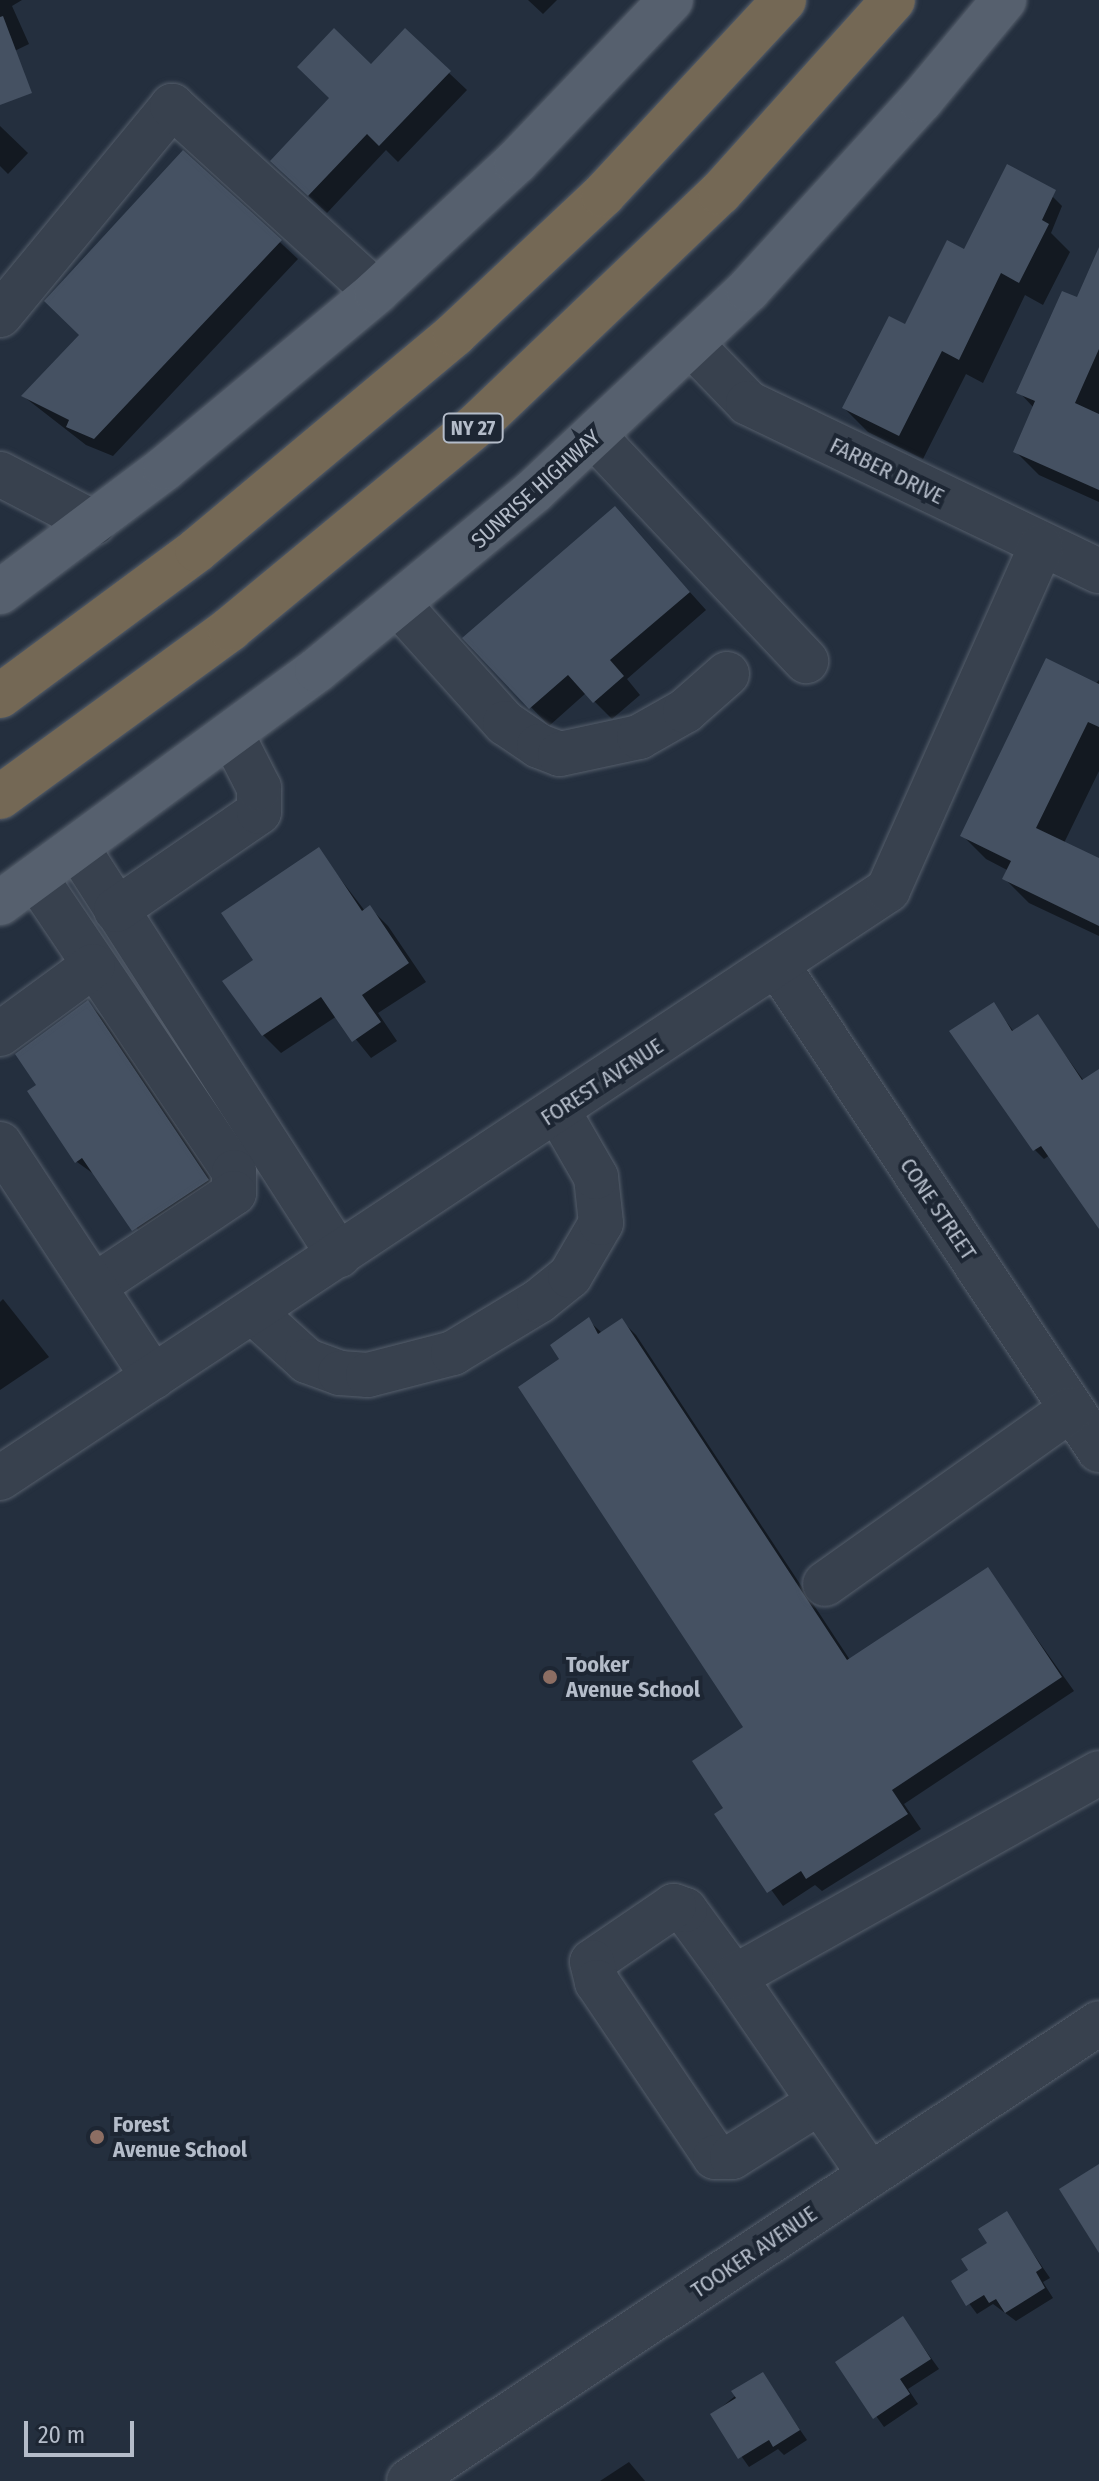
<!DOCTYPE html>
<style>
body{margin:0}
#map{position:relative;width:1099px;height:2481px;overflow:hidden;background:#242f3e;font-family:"Fira Sans Condensed",sans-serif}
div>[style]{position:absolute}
.shadow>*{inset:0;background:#0007}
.building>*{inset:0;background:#455162}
.roads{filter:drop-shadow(0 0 2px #565f6c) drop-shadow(0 0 2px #565f6c)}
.minor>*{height:44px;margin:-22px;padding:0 22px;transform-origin:22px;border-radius:22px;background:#38414e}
.major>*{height:44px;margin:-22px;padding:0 22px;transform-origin:22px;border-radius:22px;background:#56606e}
.highway>*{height:44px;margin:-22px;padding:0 22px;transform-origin:22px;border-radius:22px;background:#746855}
.dots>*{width:22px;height:22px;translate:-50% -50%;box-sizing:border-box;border:4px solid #1d2633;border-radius:50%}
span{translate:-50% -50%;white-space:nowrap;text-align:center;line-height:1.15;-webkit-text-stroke:8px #1d2633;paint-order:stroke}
.shield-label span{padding:2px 6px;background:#1d2633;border:2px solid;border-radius:6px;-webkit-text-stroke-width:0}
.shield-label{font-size:20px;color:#b4bcc9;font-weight:700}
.street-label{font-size:22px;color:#b4bcc9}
.poi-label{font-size:22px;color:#b4bcc9;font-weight:700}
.left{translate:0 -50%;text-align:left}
.scale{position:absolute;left:24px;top:2421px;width:110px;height:36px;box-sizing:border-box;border:4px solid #b4bcc9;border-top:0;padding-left:10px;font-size:24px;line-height:28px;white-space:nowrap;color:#b4bcc9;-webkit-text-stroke:6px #1d2633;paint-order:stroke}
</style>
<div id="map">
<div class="shadow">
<div style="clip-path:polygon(0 0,22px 0,12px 6px,29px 44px,0 58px)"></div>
<div style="clip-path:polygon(528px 0,557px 0,543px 14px)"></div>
<div style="clip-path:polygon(371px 67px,449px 73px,467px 90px,398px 162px,386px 150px,327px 213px,290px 179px,331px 98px)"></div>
<div style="clip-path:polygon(0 126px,28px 153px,8px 174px,0 166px)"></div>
<div style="clip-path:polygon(183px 152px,298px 259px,113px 456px,86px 445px,23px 396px,81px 335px)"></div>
<div style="clip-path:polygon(1038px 182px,1062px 206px,1051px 233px,1070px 252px,1043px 305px,1025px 295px,983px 383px,966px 374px,923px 459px,868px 432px,844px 408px,906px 327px)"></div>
<div style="clip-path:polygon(1099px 252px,1099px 502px,1039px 475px,1015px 451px,1034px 408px,1019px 392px,1078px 300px)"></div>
<div style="clip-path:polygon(615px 509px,706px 610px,627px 679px,640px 695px,612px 719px,586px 693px,549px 726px,465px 638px)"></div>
<div style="clip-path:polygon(1099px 680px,1099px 771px,1064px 843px,1099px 859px,1099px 936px,1029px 903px,1005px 879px,1009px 871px,986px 859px,962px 835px)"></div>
<div style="clip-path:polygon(318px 850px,365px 911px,370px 908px,388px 926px,426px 982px,378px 1013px,397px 1041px,371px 1058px,337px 1016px,281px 1053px,263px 1035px,256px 960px)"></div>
<div style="clip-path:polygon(88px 1003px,106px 1021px,225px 1198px,151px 1247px,98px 1177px,77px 1162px,29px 1091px,39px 1085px)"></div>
<div style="clip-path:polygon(993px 1004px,1014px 1032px,1037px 1016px,1084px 1081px,1099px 1088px,1099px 1226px,1050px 1155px,1044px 1159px,1035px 1150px)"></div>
<div style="clip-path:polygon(3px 1299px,49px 1357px,0 1390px,0 1302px)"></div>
<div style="clip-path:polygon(588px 1320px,602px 1333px,622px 1321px,636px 1335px,850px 1660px,988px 1570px,1074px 1691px,904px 1804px,921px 1829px,822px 1891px,815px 1885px,783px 1906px,717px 1815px,726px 1808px,745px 1727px,562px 1360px)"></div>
<div style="clip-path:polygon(1006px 2214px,1050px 2278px,1043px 2282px,1053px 2298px,1016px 2321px,993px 2304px,977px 2314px,953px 2282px,970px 2271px)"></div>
<div style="clip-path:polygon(903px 2319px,939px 2369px,908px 2389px,918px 2404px,884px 2427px,838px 2363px)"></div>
<div style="clip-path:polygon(762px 2374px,807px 2440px,784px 2455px,778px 2449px,749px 2467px,712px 2415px)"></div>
<div style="clip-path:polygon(629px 2462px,645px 2481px,600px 2481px)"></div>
</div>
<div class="building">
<div style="clip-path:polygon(3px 16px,32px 93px,0 105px,0 17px)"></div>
<div style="clip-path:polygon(334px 28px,371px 64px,405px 28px,451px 71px,379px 146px,367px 134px,308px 196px,270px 161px,329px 98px,297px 67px)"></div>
<div style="clip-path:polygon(183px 150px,282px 240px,94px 439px,66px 427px,69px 420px,21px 396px,79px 335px,44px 301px)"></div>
<div style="clip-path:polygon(1007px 164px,1056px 190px,1042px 220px,1049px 224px,1019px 283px,1001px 273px,959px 360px,942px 351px,899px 436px,842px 408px,889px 316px,905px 324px,947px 240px,964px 249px)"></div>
<div style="clip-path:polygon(1099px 247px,1099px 349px,1075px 403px,1099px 414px,1099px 490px,1013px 452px,1035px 401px,1016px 393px,1062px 291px,1077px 297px)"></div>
<div style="clip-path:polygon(615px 506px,690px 592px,610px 660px,624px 676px,593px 703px,568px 675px,529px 709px,462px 638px)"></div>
<div style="clip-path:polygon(1046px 658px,1099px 684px,1099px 727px,1088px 722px,1036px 828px,1099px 858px,1099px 926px,1002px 879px,1011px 861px,960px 836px)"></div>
<div style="clip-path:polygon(319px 847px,362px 911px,370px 905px,409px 963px,362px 995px,381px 1022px,352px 1042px,321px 997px,262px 1036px,222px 981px,253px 960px,221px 913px)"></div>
<div style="clip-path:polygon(88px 1000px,209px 1180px,132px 1231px,82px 1158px,75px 1163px,27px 1091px,36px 1085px,15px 1054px)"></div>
<div style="clip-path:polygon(994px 1002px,1012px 1031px,1038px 1014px,1082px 1080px,1099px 1069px,1099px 1229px,1041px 1146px,1033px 1151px,949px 1031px)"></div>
<div style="clip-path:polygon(589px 1317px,598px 1334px,622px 1318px,847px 1660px,988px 1567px,1062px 1677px,892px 1790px,908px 1814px,806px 1879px,801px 1871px,767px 1893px,714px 1814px,723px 1808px,692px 1761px,743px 1727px,518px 1387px,559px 1359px,550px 1345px)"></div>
<div style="clip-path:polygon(1099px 2164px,1099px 2253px,1059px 2189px)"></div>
<div style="clip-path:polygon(1007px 2211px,1042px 2268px,1036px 2272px,1045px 2288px,1005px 2313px,996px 2299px,989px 2303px,984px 2295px,966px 2306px,951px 2281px,968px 2270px,961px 2259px,987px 2243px,978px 2229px)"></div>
<div style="clip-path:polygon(903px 2316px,931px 2359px,900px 2379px,910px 2394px,873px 2419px,835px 2362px)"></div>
<div style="clip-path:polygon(763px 2372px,800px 2430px,773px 2447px,769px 2440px,738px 2459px,710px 2414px,736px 2398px,731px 2391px)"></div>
</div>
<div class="roads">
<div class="minor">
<div style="left:0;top:315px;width:271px;rotate:-50.5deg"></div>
<div style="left:172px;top:106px;width:276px;rotate:42.4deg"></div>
<div style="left:693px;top:346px;width:79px;rotate:46deg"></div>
<div style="left:748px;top:403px;width:389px;rotate:25.6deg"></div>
<div style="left:595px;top:437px;width:308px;rotate:46.7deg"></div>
<div style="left:0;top:474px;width:106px;rotate:27.5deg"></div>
<div style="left:399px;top:605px;width:159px;rotate:48.1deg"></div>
<div style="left:505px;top:723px;width:41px;rotate:34.1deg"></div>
<div style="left:539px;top:746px;width:22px;rotate:21deg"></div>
<div style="left:560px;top:754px;width:81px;rotate:-12.1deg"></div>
<div style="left:639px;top:737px;width:53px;rotate:-29.5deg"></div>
<div style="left:685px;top:711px;width:56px;rotate:-41.4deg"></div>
<div style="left:78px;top:849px;width:483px;rotate:57.3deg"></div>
<div style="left:36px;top:878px;width:354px;rotate:56deg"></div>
<div style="left:234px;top:1172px;width:21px;rotate:90deg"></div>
<div style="left:234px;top:1193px;width:168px;rotate:146.4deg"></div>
<div style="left:116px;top:910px;width:173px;rotate:-34.4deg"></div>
<div style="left:259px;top:812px;width:24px;rotate:-90deg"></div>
<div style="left:259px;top:788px;width:59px;rotate:-117deg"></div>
<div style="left:778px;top:966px;width:581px;rotate:56.45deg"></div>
<div style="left:0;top:1034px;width:115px;rotate:-36.2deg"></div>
<div style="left:0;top:1144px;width:279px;rotate:56.7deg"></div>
<div style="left:253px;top:1312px;width:73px;rotate:42.2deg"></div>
<div style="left:307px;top:1361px;width:35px;rotate:20deg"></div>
<div style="left:340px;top:1373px;width:28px;rotate:4deg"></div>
<div style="left:368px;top:1375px;width:88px;rotate:-14.5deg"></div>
<div style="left:453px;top:1353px;width:100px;rotate:-31.2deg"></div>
<div style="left:539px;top:1301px;width:40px;rotate:-39deg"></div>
<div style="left:570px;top:1276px;width:61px;rotate:-59.7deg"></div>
<div style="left:601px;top:1223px;width:46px;rotate:-96.2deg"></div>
<div style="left:596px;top:1177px;width:76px;rotate:-119.9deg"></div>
<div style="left:0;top:1478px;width:1065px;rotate:-33.51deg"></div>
<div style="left:888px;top:890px;width:376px;rotate:-66deg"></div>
<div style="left:825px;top:1584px;width:302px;rotate:-35.4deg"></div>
<div style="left:734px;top:1977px;width:83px;rotate:-126.2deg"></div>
<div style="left:685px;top:1910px;width:12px;rotate:-160deg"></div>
<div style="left:674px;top:1906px;width:99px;rotate:145.7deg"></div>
<div style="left:592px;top:1962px;width:21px;rotate:76deg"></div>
<div style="left:597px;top:1982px;width:211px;rotate:56deg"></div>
<div style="left:715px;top:2157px;width:17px"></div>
<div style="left:732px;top:2157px;width:102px;rotate:-32.1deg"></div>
<div style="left:870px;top:2175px;width:240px;rotate:-124.5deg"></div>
<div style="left:734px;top:1977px;width:418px;rotate:-29.2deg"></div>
<div style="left:409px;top:2481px;width:828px;rotate:-33.57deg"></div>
</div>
<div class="major">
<div style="left:0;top:592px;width:206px;rotate:-36.9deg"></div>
<div style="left:165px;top:468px;width:275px;rotate:-39.8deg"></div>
<div style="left:376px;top:292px;width:191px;rotate:-42.9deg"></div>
<div style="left:516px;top:162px;width:224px;rotate:-46.3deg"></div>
<div style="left:0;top:903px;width:393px;rotate:-36.3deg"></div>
<div style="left:317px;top:670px;width:281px;rotate:-39.5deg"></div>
<div style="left:534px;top:491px;width:294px;rotate:-43.2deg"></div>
<div style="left:748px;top:290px;width:257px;rotate:-47.7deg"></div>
<div style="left:921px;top:100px;width:130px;rotate:-50.3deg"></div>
</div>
<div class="highway">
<div style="left:0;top:696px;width:245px;rotate:-36.5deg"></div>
<div style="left:197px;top:550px;width:336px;rotate:-39.9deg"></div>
<div style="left:455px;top:334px;width:203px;rotate:-43.2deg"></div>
<div style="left:603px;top:195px;width:266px;rotate:-47.1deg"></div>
<div style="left:0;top:797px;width:285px;rotate:-36.1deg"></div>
<div style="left:230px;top:629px;width:326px;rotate:-39.6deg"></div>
<div style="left:481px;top:421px;width:330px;rotate:-43.7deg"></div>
<div style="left:720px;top:193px;width:259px;rotate:-48.1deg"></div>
</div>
</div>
<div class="dots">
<div style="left:550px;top:1677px;background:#8d6e63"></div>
<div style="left:97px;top:2137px;background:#8d6e63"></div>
</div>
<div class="shield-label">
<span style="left:473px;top:428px">NY 27</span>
</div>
<div class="street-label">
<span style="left:887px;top:471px;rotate:26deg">FARBER DRIVE</span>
<span style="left:536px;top:489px;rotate:-42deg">SUNRISE HIGHWAY</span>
<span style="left:602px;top:1082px;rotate:-33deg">FOREST AVENUE</span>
<span style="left:938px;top:1209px;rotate:56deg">CONE STREET</span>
<span style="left:754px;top:2252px;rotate:-34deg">TOOKER AVENUE</span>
</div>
<div class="poi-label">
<span class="left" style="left:566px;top:1677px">Tooker<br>Avenue School</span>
<span class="left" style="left:113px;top:2137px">Forest<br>Avenue School</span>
</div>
<div class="scale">20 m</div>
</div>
